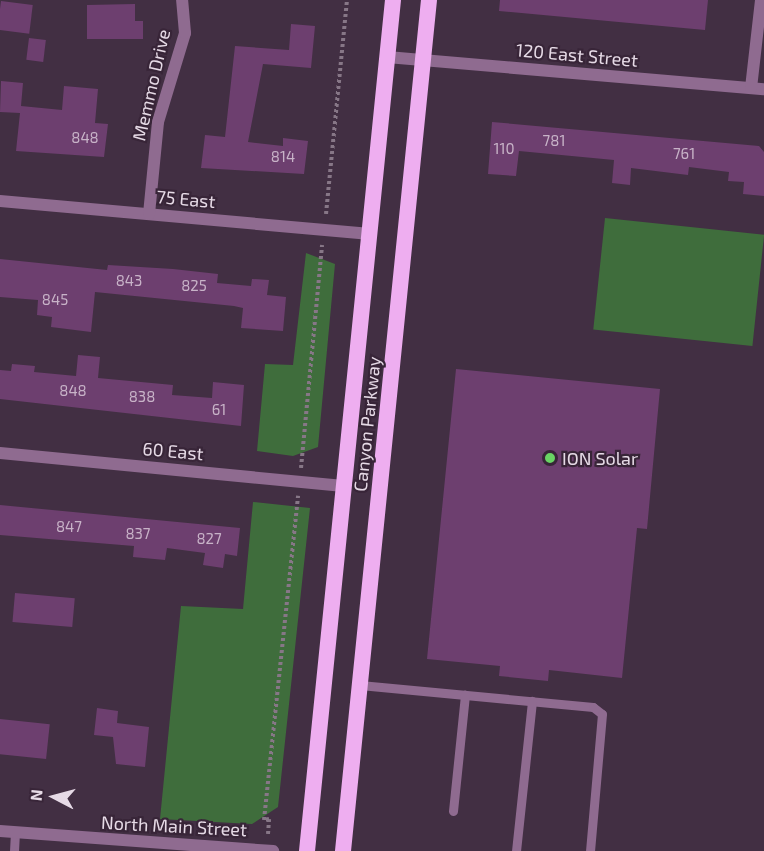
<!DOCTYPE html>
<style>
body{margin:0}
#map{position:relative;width:764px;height:851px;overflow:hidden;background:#422f43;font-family:"Exo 2",sans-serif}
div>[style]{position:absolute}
.green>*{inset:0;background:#3f6d3c;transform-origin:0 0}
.building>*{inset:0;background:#6d3f6f;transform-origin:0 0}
.path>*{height:4px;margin-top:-2px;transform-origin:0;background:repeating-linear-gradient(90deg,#877787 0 3px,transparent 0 6px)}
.service>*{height:9px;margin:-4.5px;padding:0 4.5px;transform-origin:4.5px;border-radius:4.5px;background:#8f6b90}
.minor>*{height:12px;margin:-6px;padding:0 6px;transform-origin:6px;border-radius:6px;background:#8f6b90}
.tertiary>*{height:12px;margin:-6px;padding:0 6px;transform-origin:6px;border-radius:6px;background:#8f6b90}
.trunk>*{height:16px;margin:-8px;padding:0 8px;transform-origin:8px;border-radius:8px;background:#eeaef0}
.dots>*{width:16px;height:16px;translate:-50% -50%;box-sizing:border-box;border:3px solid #382538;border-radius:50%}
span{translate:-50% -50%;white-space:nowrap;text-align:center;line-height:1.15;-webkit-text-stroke:4.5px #382538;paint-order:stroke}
.number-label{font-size:15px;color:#c8b3c8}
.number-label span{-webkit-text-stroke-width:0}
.street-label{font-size:18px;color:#e6dae6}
.poi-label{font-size:18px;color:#e6dae6}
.left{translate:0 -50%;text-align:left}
.north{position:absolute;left:24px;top:767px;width:60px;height:60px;-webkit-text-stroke:4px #382538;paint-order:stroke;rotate:276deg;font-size:16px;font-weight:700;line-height:24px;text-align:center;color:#e6dae6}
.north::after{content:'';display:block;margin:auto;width:21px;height:27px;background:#e6dae6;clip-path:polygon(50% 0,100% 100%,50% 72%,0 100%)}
</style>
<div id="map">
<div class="green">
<div style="left:605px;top:218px;width:160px;height:112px;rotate:6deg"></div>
<div style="clip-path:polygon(306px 253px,335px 264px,318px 447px,293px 456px,257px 451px,265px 364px,293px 365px)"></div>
<div style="clip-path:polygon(253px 502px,310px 508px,278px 807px,252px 824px,160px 819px,181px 606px,243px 609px)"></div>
</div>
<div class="building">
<div style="clip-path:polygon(500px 0,708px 0,705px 30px,499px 11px)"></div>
<div style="left:1px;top:1px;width:32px;height:29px;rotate:7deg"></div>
<div style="clip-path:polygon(135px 4px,135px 21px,143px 21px,143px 39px,87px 39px,87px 5px)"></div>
<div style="clip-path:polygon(291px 24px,315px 26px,311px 68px,263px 64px,248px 142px,283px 146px,283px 138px,308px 141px,304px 174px,201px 168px,205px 135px,225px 137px,235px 46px,289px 50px)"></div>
<div style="left:29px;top:38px;width:17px;height:22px;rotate:7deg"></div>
<div style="clip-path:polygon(1px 81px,23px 83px,21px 106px,62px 110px,64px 86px,98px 89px,95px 123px,108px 124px,104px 157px,16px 151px,20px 113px,0 112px)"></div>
<div style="clip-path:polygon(492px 122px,759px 146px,764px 152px,764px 196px,743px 194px,744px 182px,728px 181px,729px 172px,689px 167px,688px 175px,631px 168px,630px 185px,612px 183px,614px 160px,519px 151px,516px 176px,488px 174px)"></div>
<div style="clip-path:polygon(0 259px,107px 270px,108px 265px,173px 269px,218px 274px,217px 283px,251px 286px,252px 279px,269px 280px,267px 295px,286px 297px,283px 331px,241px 328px,243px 308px,234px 306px,95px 292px,91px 332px,51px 327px,52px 317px,37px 315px,38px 300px,0 297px)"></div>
<div style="clip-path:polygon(78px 355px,100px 357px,98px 378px,173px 385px,172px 395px,212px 398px,213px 382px,244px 385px,241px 426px,0 399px,0 370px,11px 371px,12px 364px,35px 366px,34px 372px,76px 376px)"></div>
<div style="clip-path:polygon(456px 369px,660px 389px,647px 529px,637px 528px,622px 678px,549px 670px,548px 681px,499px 676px,500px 666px,427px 659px)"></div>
<div style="clip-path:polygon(0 505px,240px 528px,237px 556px,225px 554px,223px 568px,203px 565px,205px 553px,167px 548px,165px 560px,133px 557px,134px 546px,0 535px)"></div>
<div style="left:15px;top:593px;width:60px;height:29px;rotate:5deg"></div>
<div style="clip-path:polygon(97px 708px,118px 711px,117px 723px,149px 727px,145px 767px,116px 764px,113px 737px,94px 735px)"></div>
<div style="left:0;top:719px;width:50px;height:35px;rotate:6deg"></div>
</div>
<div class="path">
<div style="left:326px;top:214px;width:215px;rotate:-84.4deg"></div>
<div style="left:301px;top:468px;width:224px;rotate:-84.6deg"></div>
<div style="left:268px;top:834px;width:15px;rotate:-86deg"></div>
<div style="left:269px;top:819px;width:5px;rotate:169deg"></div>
<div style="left:264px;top:820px;width:326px;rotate:-84deg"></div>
</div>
<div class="service">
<div style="left:360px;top:685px;width:234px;rotate:5.4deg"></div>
<div style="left:593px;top:707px;width:11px;rotate:38deg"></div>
<div style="left:602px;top:714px;width:138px;rotate:95deg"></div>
<div style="left:453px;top:811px;width:117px;rotate:-84.1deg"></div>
<div style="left:14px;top:851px;width:19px;rotate:-87deg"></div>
<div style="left:516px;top:851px;width:151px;rotate:-83.9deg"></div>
</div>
<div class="minor">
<div style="left:387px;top:57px;width:378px;rotate:4.9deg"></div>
<div style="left:751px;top:88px;width:89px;rotate:-83.5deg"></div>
<div style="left:0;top:201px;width:369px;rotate:5.1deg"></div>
<div style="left:149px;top:214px;width:92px;rotate:-84.4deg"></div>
<div style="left:158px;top:122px;width:93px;rotate:-73.1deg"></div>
<div style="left:185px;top:33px;width:33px;rotate:-95deg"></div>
<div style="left:0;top:453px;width:345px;rotate:5.5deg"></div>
</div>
<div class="tertiary">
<div style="left:0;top:831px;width:274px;rotate:4.2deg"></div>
</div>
<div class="trunk">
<div style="left:307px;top:851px;width:855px;rotate:-84.23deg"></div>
<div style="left:343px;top:851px;width:855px;rotate:-84.23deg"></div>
</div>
<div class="dots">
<div style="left:550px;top:458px;background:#69d464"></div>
</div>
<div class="number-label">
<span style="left:85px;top:138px">848</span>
<span style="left:554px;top:141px">781</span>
<span style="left:504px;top:149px">110</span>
<span style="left:684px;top:154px">761</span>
<span style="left:283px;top:157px">814</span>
<span style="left:129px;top:281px">843</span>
<span style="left:194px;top:286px">825</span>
<span style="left:55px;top:300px">845</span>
<span style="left:73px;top:391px">848</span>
<span style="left:142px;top:397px">838</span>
<span style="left:219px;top:410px">61</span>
<span style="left:69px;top:527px">847</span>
<span style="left:138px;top:534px">837</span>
<span style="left:209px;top:539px">827</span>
</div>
<div class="street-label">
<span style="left:577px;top:55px;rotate:5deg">120 East Street</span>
<span style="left:151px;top:85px;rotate:-77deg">Memmo Drive</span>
<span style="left:186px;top:199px;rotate:5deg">75 East</span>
<span style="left:367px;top:424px;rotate:-84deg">Canyon Parkway</span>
<span style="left:173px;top:451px;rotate:5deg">60 East</span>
<span style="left:174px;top:826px;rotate:3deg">North Main Street</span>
</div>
<div class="poi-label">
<span class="left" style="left:562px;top:458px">ION Solar</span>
</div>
<div class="north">N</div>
</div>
